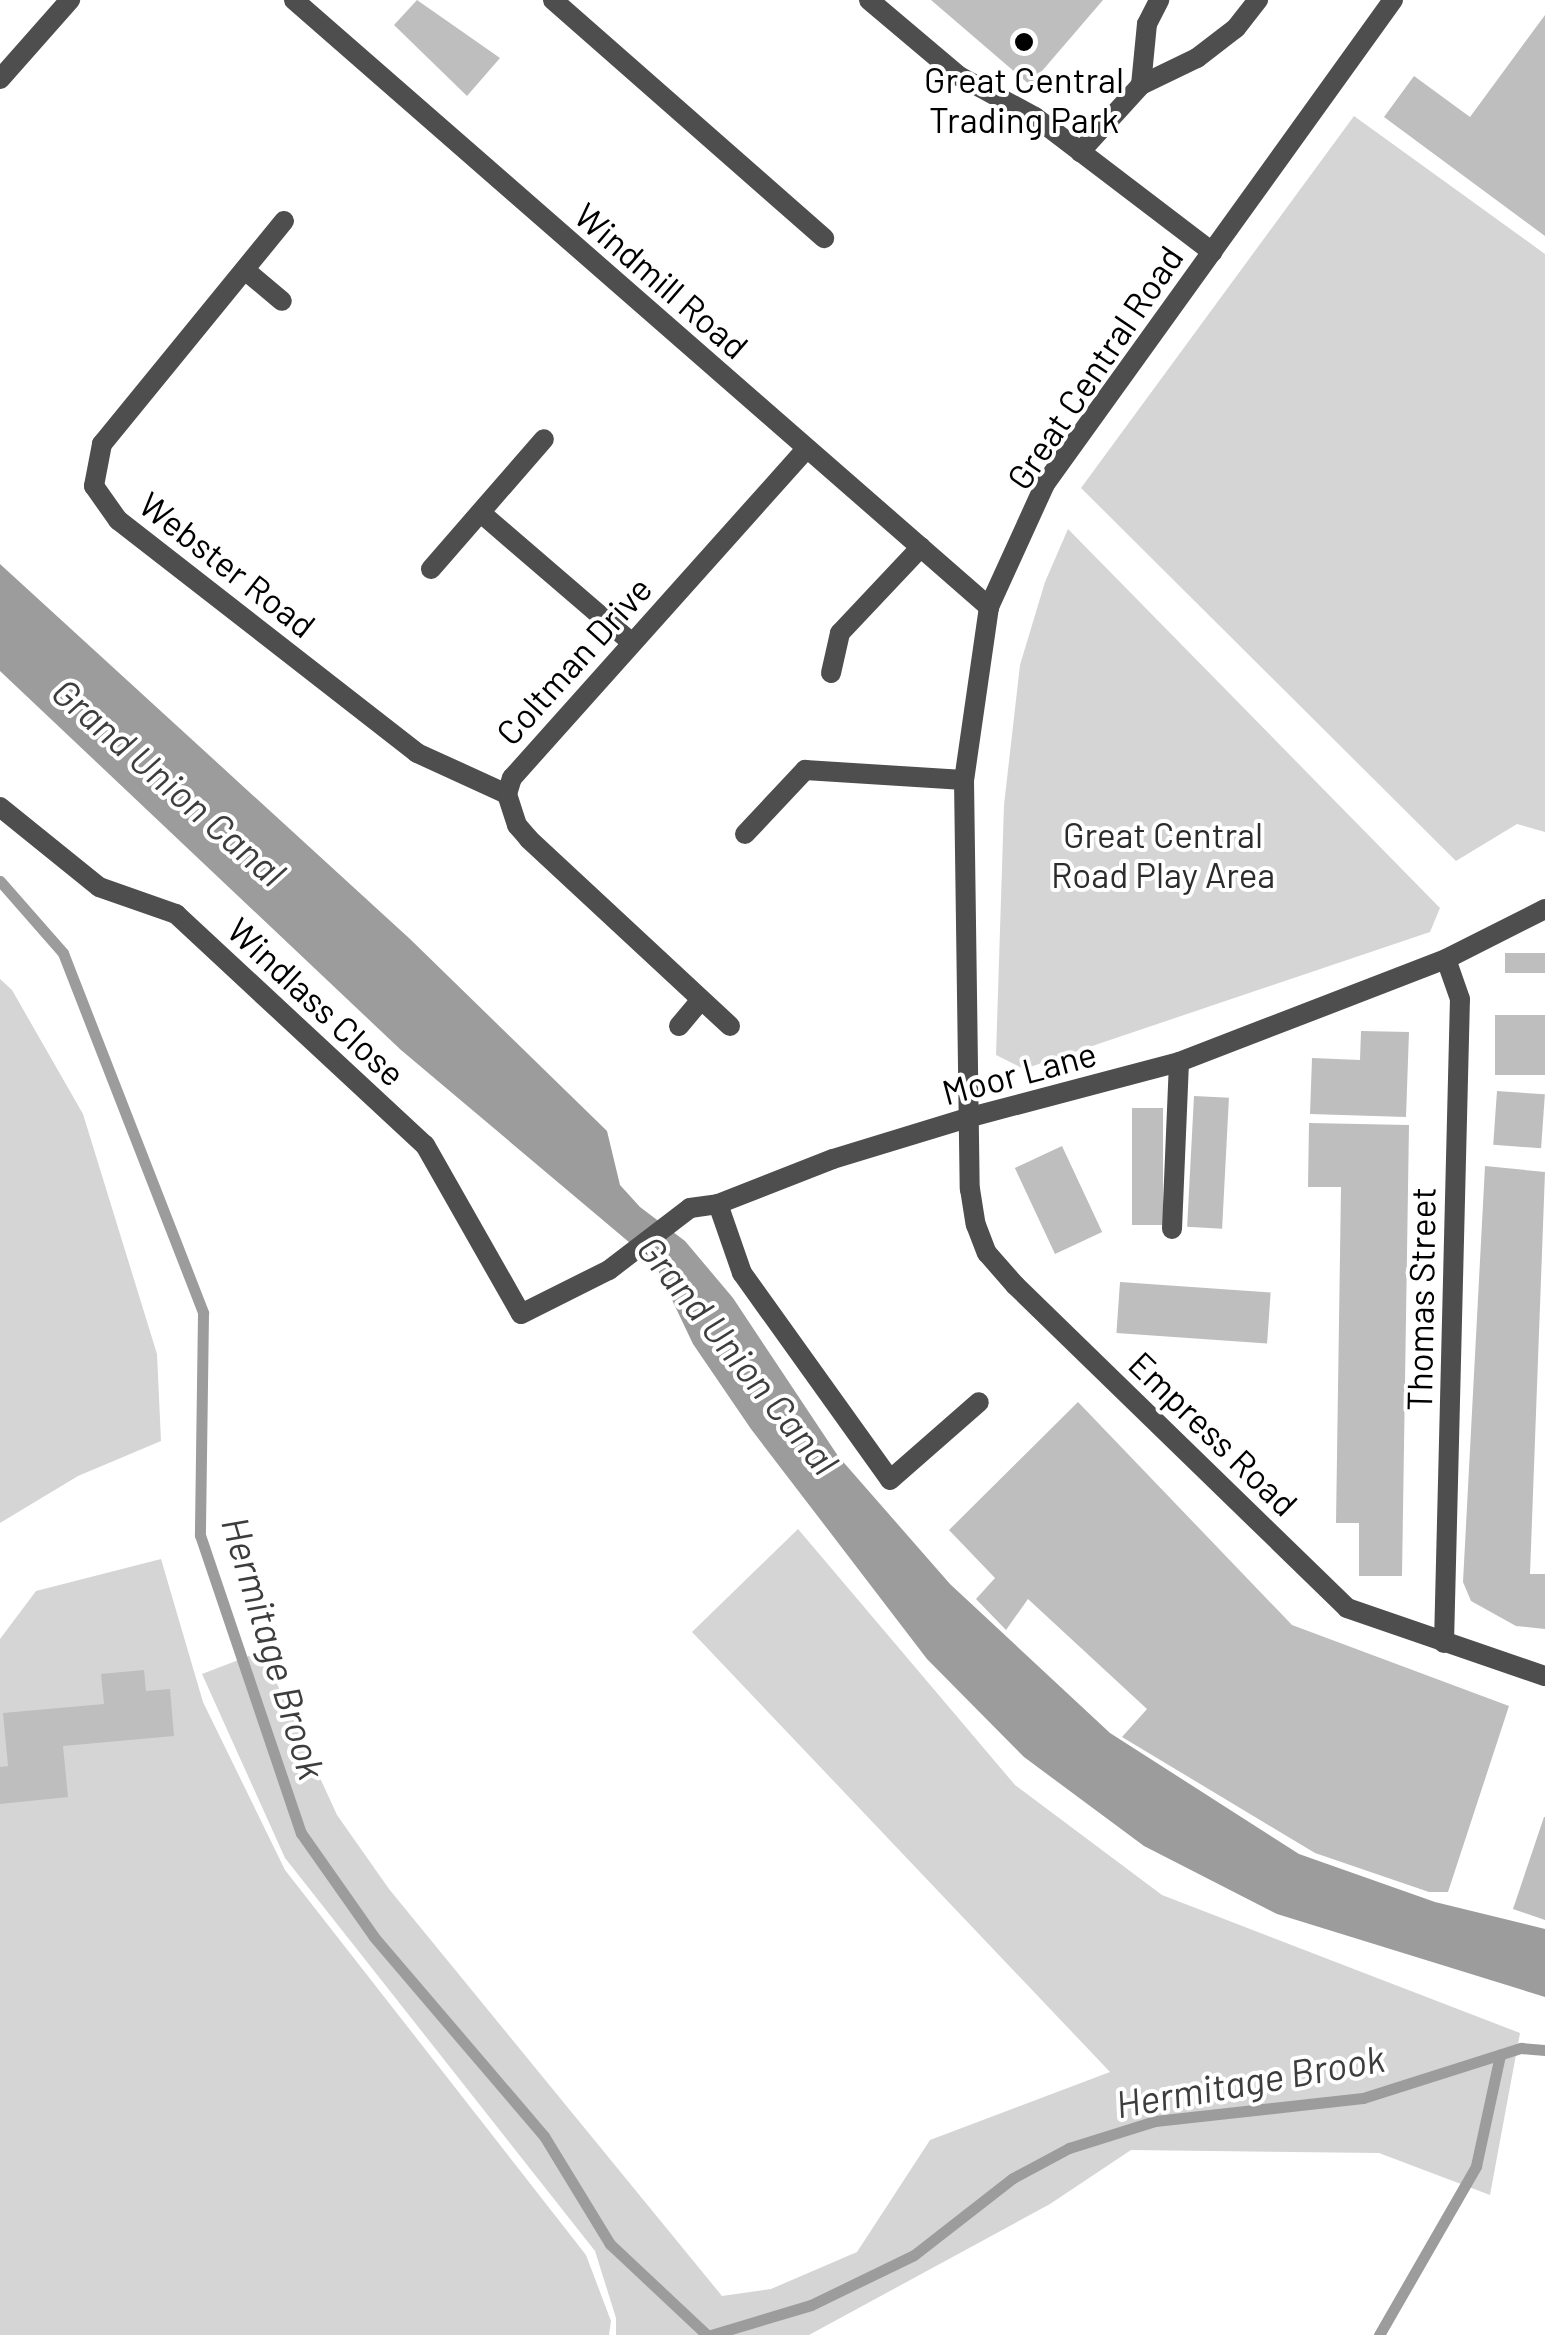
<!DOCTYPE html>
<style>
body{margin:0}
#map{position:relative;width:1545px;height:2335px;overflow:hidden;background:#fff;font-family:Barlow,sans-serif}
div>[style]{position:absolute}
.green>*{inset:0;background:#d5d5d5}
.water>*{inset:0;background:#9c9c9c}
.stream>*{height:11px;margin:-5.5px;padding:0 5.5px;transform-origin:5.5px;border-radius:5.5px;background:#9c9c9c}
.building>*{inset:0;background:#bebebe;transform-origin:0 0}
.service>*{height:20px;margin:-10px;padding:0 10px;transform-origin:10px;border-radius:10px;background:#4e4e4e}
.minor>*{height:20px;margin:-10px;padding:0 10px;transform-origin:10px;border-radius:10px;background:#4e4e4e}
.dots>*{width:28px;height:28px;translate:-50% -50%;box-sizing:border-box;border:5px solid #fff;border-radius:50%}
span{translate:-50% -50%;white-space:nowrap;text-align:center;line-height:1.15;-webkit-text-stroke:8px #fff;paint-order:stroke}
.poi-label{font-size:35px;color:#000}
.street-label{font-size:35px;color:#000}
.park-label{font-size:35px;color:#2c2c2c}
.water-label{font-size:38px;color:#3d3d3d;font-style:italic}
</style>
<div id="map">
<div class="green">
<div style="clip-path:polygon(1354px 116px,1545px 254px,1545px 832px,1517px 824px,1456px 861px,1081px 488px)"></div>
<div style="clip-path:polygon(1068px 529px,1440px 908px,1430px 932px,1024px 1069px,996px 1055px,1004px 805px,1020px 665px,1045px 582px)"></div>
<div style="clip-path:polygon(0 979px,12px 990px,83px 1114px,157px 1354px,161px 1441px,78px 1476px,0 1523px)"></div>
<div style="clip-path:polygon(798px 1529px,1015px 1785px,1162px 1895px,1520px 2033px,1490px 2195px,1379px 2153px,1131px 2150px,1050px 2204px,809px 2335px,616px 2335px,616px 2318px,595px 2251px,285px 1858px,202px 1674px,262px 1651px,337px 1815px,389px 1889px,722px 2296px,771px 2289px,857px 2252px,930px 2140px,1110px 2072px,692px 1632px)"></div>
<div style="clip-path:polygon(161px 1559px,203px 1702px,285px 1870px,586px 2255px,611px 2321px,609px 2335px,0 2335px,0 1639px,36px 1591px)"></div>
</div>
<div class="water">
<div style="clip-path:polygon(0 564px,410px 939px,607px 1131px,620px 1185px,640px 1207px,685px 1241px,733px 1298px,838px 1456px,950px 1584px,1110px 1733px,1299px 1854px,1435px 1902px,1545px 1929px,1545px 1997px,1277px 1914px,1144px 1846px,1024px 1757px,927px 1659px,751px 1429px,693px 1344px,655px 1264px,401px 1050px,0 671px)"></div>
</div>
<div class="stream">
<div style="left:0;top:881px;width:96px;rotate:48.8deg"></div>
<div style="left:63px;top:953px;width:386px;rotate:68.7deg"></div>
<div style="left:203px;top:1313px;width:222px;rotate:90.8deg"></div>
<div style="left:200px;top:1535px;width:315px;rotate:71.3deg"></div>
<div style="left:301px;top:1833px;width:127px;rotate:54.9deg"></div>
<div style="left:374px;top:1937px;width:262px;rotate:49.5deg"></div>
<div style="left:544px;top:2136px;width:127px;rotate:58.6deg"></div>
<div style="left:610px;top:2244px;width:133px;rotate:43.2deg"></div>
<div style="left:711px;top:2335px;width:104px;rotate:-16.7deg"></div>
<div style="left:811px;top:2305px;width:114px;rotate:-25.9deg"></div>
<div style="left:914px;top:2255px;width:125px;rotate:-37.9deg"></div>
<div style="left:1013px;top:2178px;width:64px;rotate:-28.2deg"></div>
<div style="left:1069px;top:2148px;width:90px;rotate:-17.4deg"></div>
<div style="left:1155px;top:2121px;width:209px;rotate:-6.3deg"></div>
<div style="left:1363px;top:2098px;width:166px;rotate:-17.6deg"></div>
<div style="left:1521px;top:2048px;width:24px;rotate:5deg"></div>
<div style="left:1379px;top:2335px;width:195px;rotate:-60.1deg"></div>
<div style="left:1476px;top:2166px;width:114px;rotate:-77.8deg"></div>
</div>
<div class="building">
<div style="clip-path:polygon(417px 0,500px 58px,467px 96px,394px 25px)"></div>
<div style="clip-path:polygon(931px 0,1103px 0,1030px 85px)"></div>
<div style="clip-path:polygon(1545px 15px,1545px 236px,1384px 117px,1414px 76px,1470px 117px)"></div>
<div style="left:1545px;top:953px;width:20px;height:40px;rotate:90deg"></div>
<div style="left:1545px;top:1015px;width:60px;height:50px;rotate:90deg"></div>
<div style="clip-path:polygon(1361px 1031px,1409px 1032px,1406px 1117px,1310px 1114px,1312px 1058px,1360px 1060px)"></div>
<div style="left:1497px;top:1091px;width:48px;height:54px;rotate:4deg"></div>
<div style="left:1194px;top:1096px;width:35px;height:131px;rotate:3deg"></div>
<div style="left:1132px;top:1108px;width:31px;height:117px"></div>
<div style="clip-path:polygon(1309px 1123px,1409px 1125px,1402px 1576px,1359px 1576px,1359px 1523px,1336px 1523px,1341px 1187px,1308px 1187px)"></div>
<div style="left:1062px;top:1146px;width:95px;height:52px;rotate:65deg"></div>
<div style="clip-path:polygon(1485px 1166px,1545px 1172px,1530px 1574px,1545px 1574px,1545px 1629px,1516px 1626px,1471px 1601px,1463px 1582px)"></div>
<div style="left:1120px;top:1282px;width:151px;height:51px;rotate:4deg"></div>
<div style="clip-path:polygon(1078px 1402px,1292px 1625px,1509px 1706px,1448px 1892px,1429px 1892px,1315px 1853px,1122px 1737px,1147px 1709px,1028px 1599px,1006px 1630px,976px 1599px,995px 1578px,949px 1530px)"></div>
<div style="clip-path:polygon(144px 1670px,146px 1691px,170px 1689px,174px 1736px,63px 1746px,68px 1797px,0 1804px,0 1767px,8px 1766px,3px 1713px,104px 1704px,101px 1674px)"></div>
<div style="clip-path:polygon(1544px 1817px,1545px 1817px,1545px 1920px,1513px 1909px)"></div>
</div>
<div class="service">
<div style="left:553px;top:0;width:361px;rotate:41.3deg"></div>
<div style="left:869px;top:0;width:118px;rotate:40.2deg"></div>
<div style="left:959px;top:76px;width:86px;rotate:28.3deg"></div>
<div style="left:1035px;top:117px;width:223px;rotate:37.3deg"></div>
<div style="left:0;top:79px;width:106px;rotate:-48.5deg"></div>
<div style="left:1141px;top:85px;width:61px;rotate:-84.4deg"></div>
<div style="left:1147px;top:24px;width:27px;rotate:-63deg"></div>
<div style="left:1080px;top:152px;width:91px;rotate:-47.7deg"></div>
<div style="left:1141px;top:85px;width:62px;rotate:-25.7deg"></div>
<div style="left:1197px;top:58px;width:49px;rotate:-37.6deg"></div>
<div style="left:1236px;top:28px;width:36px;rotate:-52deg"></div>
<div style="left:481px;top:513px;width:199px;rotate:40.7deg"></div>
<div style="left:431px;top:569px;width:172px;rotate:-49deg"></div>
<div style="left:831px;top:673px;width:41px;rotate:-77.3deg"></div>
<div style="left:840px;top:633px;width:118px;rotate:-46.7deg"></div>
<div style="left:745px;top:834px;width:88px;rotate:-46.8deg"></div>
<div style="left:805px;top:770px;width:159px;rotate:3.6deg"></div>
<div style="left:718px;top:1204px;width:73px;rotate:70.8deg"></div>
<div style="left:742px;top:1273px;width:254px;rotate:54.4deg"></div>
<div style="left:890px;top:1480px;width:118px;rotate:-41.2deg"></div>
<div style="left:1172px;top:1229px;width:167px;rotate:-87.6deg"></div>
</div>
<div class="minor">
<div style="left:294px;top:0;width:923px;rotate:41.13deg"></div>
<div style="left:1393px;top:0;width:596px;rotate:125.72deg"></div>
<div style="left:1045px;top:484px;width:135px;rotate:114.5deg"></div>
<div style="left:989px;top:607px;width:175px;rotate:98.2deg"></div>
<div style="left:964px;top:780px;width:409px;rotate:89.2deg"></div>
<div style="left:970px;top:1189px;width:36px;rotate:81deg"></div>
<div style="left:976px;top:1225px;width:30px;rotate:69deg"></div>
<div style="left:987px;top:1253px;width:43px;rotate:48.8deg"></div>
<div style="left:1015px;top:1285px;width:463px;rotate:44.2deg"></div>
<div style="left:1347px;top:1608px;width:209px;rotate:19deg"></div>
<div style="left:284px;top:221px;width:288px;rotate:129.2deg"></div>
<div style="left:102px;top:444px;width:43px;rotate:100.8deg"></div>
<div style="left:94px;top:486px;width:42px;rotate:54.8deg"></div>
<div style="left:118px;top:520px;width:379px;rotate:37.9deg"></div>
<div style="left:417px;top:753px;width:99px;rotate:24.5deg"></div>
<div style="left:245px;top:270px;width:48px;rotate:40deg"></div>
<div style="left:0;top:807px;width:127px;rotate:38.9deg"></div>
<div style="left:99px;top:887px;width:82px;rotate:19.3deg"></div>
<div style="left:176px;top:914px;width:340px;rotate:42.9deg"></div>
<div style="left:425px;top:1145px;width:194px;rotate:60.4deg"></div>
<div style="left:521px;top:1314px;width:98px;rotate:-26.6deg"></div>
<div style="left:609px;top:1270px;width:102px;rotate:-37.4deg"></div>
<div style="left:690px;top:1208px;width:28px;rotate:-8deg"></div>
<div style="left:718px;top:1204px;width:123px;rotate:-21.4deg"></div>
<div style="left:833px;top:1159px;width:140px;rotate:-17deg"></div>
<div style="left:967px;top:1118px;width:219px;rotate:-14.8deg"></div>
<div style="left:1179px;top:1062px;width:286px;rotate:-21.1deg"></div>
<div style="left:1446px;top:959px;width:111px;rotate:-26.8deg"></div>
<div style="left:679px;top:1026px;width:34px;rotate:-50deg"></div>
<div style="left:730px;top:1026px;width:275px;rotate:-137.1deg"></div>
<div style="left:529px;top:839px;width:18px;rotate:-131deg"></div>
<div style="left:517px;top:825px;width:33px;rotate:-108deg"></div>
<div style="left:507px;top:794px;width:17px;rotate:-73deg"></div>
<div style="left:512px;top:778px;width:441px;rotate:-48.2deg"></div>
<div style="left:1444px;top:1643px;width:644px;rotate:-88.58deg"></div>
<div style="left:1460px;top:999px;width:42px;rotate:-109.3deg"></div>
</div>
<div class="dots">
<div style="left:1024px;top:42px;background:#000"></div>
</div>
<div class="poi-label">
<span style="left:1024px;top:99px">Great Central<br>Trading Park</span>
</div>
<div class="street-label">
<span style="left:662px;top:280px;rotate:41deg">Windmill Road</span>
<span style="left:1094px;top:367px;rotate:-56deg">Great Central Road</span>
<span style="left:228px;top:564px;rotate:38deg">Webster Road</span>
<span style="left:573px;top:660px;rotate:-48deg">Coltman Drive</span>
<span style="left:317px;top:1001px;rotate:43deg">Windlass Close</span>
<span style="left:1019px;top:1072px;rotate:-15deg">Moor Lane</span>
<span style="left:1420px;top:1299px;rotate:-89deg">Thomas Street</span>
<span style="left:1214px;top:1433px;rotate:44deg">Empress Road</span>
</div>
<div class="park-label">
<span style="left:1163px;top:854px">Great Central<br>Road Play Area</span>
</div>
<div class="water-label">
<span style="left:169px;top:782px;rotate:41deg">Grand Union Canal</span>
<span style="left:738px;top:1355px;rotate:51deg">Grand Union Canal</span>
<span style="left:274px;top:1648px;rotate:73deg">Hermitage Brook</span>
<span style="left:1250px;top:2081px;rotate:-10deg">Hermitage Brook</span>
</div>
</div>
